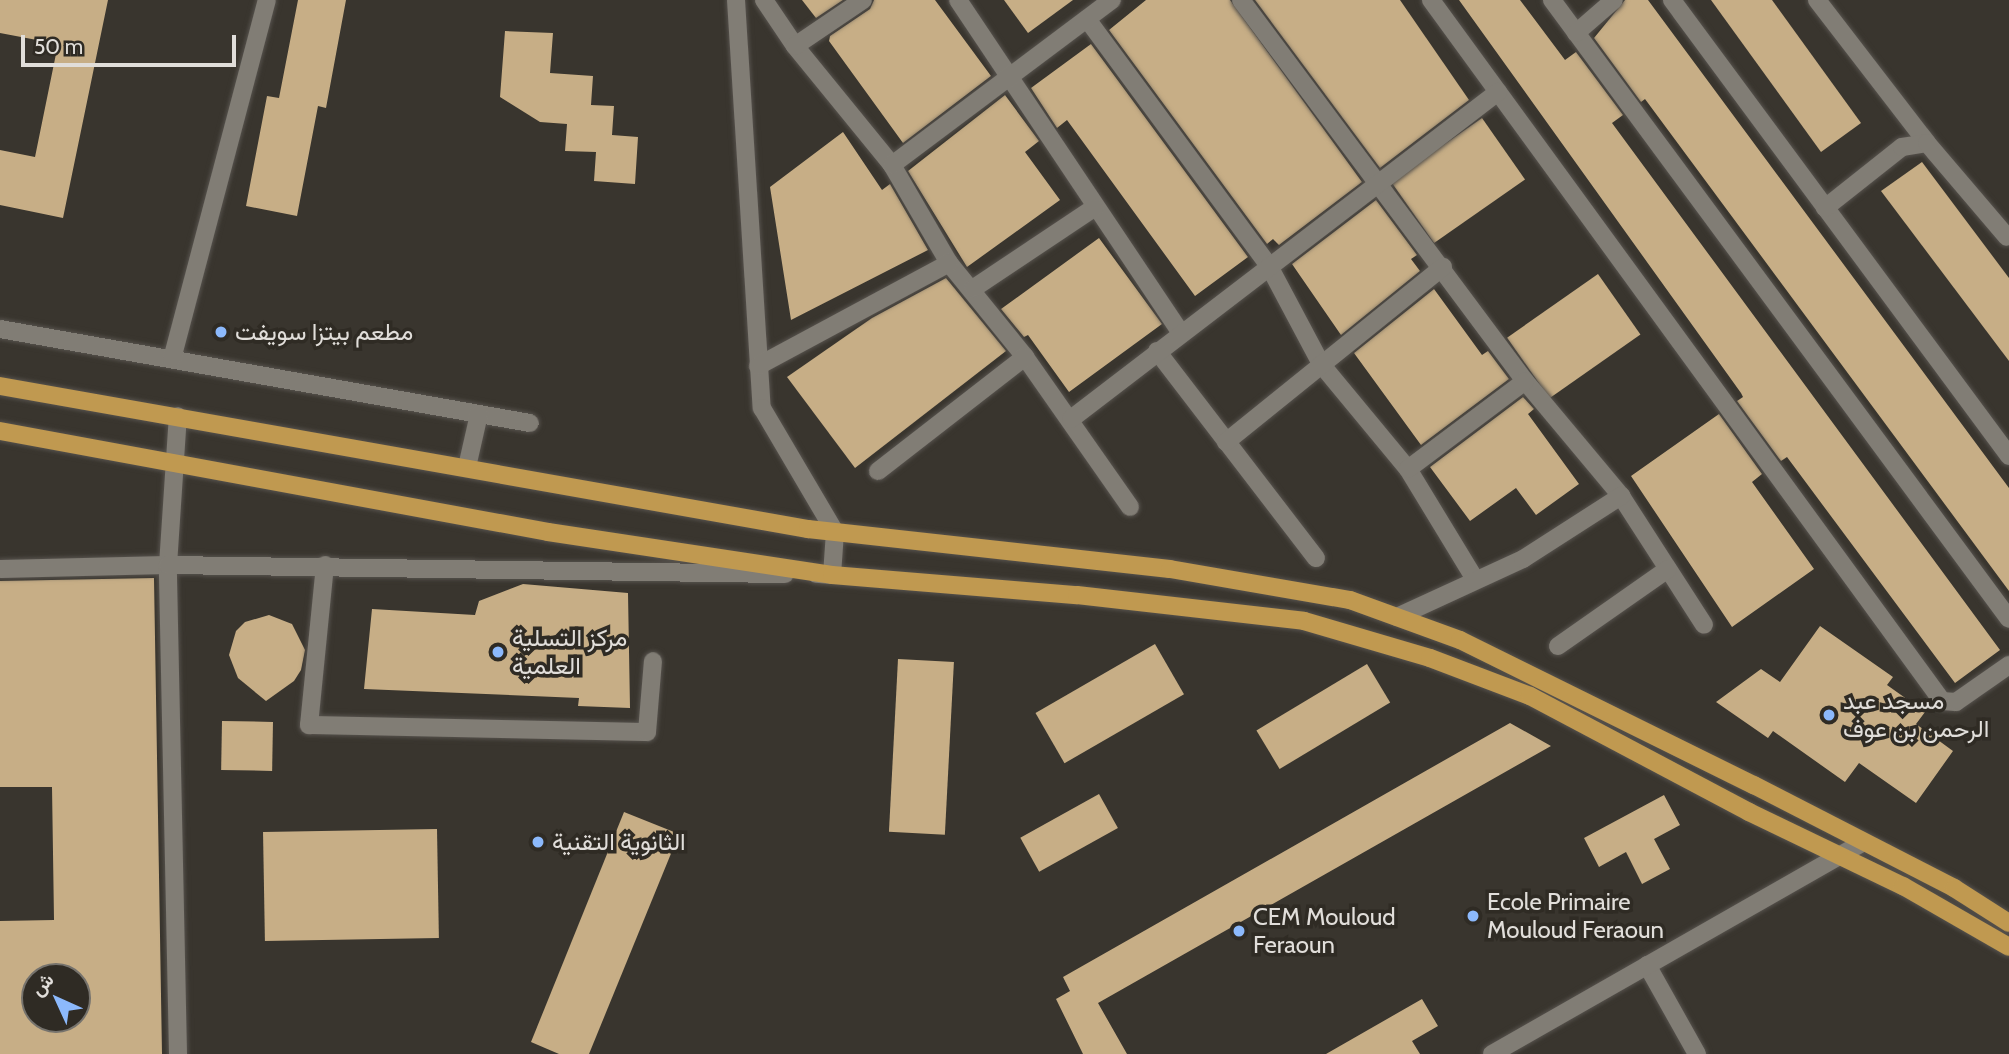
<!DOCTYPE html>
<meta charset="utf-8">
<style>
body{margin:0}
#map{position:relative;width:2009px;height:1054px;overflow:hidden;background:#39352e;font-family:Cabin,Vazirmatn,sans-serif}
div>[style]{position:absolute}
.building>*{inset:0;background:#c7ae86;transform-origin:0 0}
.roads{filter:drop-shadow(0 0 2px #56524d) drop-shadow(0 0 2px #56524d)}
.minor>*{height:18px;margin:-9px;padding:0 9px;transform-origin:9px;border-radius:9px;background:#817d75}
.major>*{height:18px;margin:-9px;padding:0 9px;transform-origin:9px;border-radius:9px;background:#c09950}
.dots>*{width:19px;height:19px;translate:-50% -50%;box-sizing:border-box;border:4px solid #2f2b24;border-radius:50%}
span{translate:-50% -50%;white-space:nowrap;text-align:center;line-height:1.15;-webkit-text-stroke:7px #2f2b24;paint-order:stroke}
.poi-label{font-size:24px;color:#e1deda}
.left{translate:0 -50%;text-align:left}
.north{position:absolute;left:21px;top:963px;width:70px;height:70px;box-sizing:border-box;background:#2f2b24;border:2px solid #76736d;border-radius:50%;rotate:315deg;font-size:19px;font-weight:700;line-height:28px;text-align:center;color:#e1deda}
.north::after{content:'';display:block;margin:auto;width:24px;height:32px;background:#8cb9fc;clip-path:polygon(50% 0,100% 100%,50% 72%,0 100%)}
.scale{position:absolute;left:21px;top:35px;width:215px;height:32px;box-sizing:border-box;border:4px solid #e1deda;border-top:0;padding-left:9px;font-size:21px;line-height:24px;white-space:nowrap;color:#e1deda;-webkit-text-stroke:5px #2f2b24;paint-order:stroke}
</style>
<div id="map">
<div class="building">
<div style="clip-path:polygon(0 0,108px 0,63px 218px,0 205px,0 150px,35px 157px,58px 44px,0 33px)"></div>
<div style="clip-path:polygon(298px 0,346px 0,326px 108px,318px 106px,297px 216px,246px 206px,267px 96px,279px 98px)"></div>
<div style="clip-path:polygon(802px 0,843px 0,816px 18px)"></div>
<div style="clip-path:polygon(874px 0,935px 0,991px 76px,903px 143px,829px 41px,830px 36px,870px 9px)"></div>
<div style="clip-path:polygon(1004px 0,1073px 0,1028px 33px)"></div>
<div style="clip-path:polygon(1146px 0,1230px 0,1362px 182px,1279px 245px,1273px 239px,1267px 244px,1109px 30px)"></div>
<div style="clip-path:polygon(1255px 0,1400px 0,1469px 100px,1380px 168px)"></div>
<div style="clip-path:polygon(1459px 0,1520px 0,1565px 60px,1576px 52px,1623px 115px,1612px 123px,2000px 650px,1955px 683px,1787px 457px,1781px 461px,1737px 401px,1743px 397px,1741px 393px)"></div>
<div style="clip-path:polygon(1625px 0,1648px 0,2009px 488px,2009px 591px,1645px 99px,1641px 102px,1594px 38px)"></div>
<div style="clip-path:polygon(1711px 0,1772px 0,1861px 123px,1821px 152px)"></div>
<div style="clip-path:polygon(505px 31px,553px 33px,550px 73px,593px 76px,591px 105px,614px 106px,612px 135px,638px 137px,635px 184px,594px 181px,596px 152px,565px 151px,567px 124px,540px 122px,500px 97px)"></div>
<div style="clip-path:polygon(1091px 44px,1248px 257px,1195px 296px,1067px 120px,1057px 128px,1031px 88px)"></div>
<div style="clip-path:polygon(1005px 95px,1039px 141px,1025px 152px,1060px 200px,967px 267px,908px 171px)"></div>
<div style="left:1482px;top:118px;width:75px;height:111px;rotate:55deg"></div>
<div style="clip-path:polygon(843px 132px,882px 190px,890px 184px,928px 250px,791px 320px,770px 187px)"></div>
<div style="clip-path:polygon(1922px 162px,2009px 278px,2009px 361px,1881px 191px)"></div>
<div style="clip-path:polygon(1376px 200px,1417px 255px,1411px 259px,1420px 271px,1341px 335px,1292px 264px)"></div>
<div style="clip-path:polygon(1099px 238px,1162px 324px,1069px 392px,1028px 335px,1024px 337px,1001px 309px)"></div>
<div style="left:1598px;top:274px;width:74px;height:111px;rotate:55deg"></div>
<div style="clip-path:polygon(946px 278px,1006px 351px,855px 468px,787px 377px,872px 318px)"></div>
<div style="clip-path:polygon(1434px 289px,1482px 355px,1488px 351px,1509px 379px,1421px 445px,1354px 353px)"></div>
<div style="clip-path:polygon(1523px 397px,1534px 409px,1528px 414px,1579px 484px,1536px 515px,1516px 488px,1470px 521px,1430px 467px)"></div>
<div style="clip-path:polygon(1719px 414px,1762px 474px,1752px 482px,1814px 569px,1732px 627px,1631px 476px)"></div>
<div style="clip-path:polygon(evenodd,154px 578px,162px 1054px,0 1054px,0 921px,54px 920px,52px 787px,0 787px,0 581px,154px 578px,35px 977px,77px 977px,77px 1019px,35px 1019px,35px 977px)"></div>
<div style="clip-path:polygon(523px 584px,628px 593px,630px 708px,578px 706px,579px 698px,364px 689px,372px 609px,475px 615px,479px 601px)"></div>
<div style="clip-path:polygon(269px 615px,292px 624px,305px 650px,301px 670px,294px 681px,266px 701px,238px 678px,229px 655px,236px 631px,245px 622px)"></div>
<div style="clip-path:polygon(1820px 626px,1893px 677px,1887px 685px,1925px 712px,1916px 724px,1953px 751px,1916px 803px,1859px 763px,1845px 782px,1773px 731px,1768px 738px,1716px 702px,1761px 669px,1780px 682px)"></div>
<div style="left:1155px;top:644px;width:58px;height:138px;rotate:60deg"></div>
<div style="left:898px;top:659px;width:56px;height:173px;rotate:3deg"></div>
<div style="left:1367px;top:664px;width:45px;height:129px;rotate:59deg"></div>
<div style="left:222px;top:721px;width:51px;height:49px;rotate:1deg"></div>
<div style="clip-path:polygon(1510px 723px,1551px 746px,1098px 1003px,1127px 1054px,1083px 1054px,1056px 999px,1070px 991px,1063px 977px)"></div>
<div style="left:1099px;top:794px;width:39px;height:90px;rotate:61deg"></div>
<div style="clip-path:polygon(1664px 795px,1680px 825px,1654px 839px,1670px 869px,1642px 884px,1626px 852px,1599px 867px,1584px 838px)"></div>
<div style="clip-path:polygon(624px 812px,679px 834px,589px 1054px,559px 1054px,531px 1042px)"></div>
<div style="left:437px;top:829px;width:109px;height:174px;rotate:89deg"></div>
<div style="clip-path:polygon(1422px 999px,1438px 1026px,1412px 1041px,1420px 1054px,1326px 1054px)"></div>
</div>
<div class="roads">
<div class="minor">
<div style="left:736px;top:0;width:409px;rotate:86.4deg"></div>
<div style="left:762px;top:408px;width:144px;rotate:59.5deg"></div>
<div style="left:835px;top:532px;width:43px;rotate:94deg"></div>
<div style="left:832px;top:575px;width:16px;rotate:-176deg"></div>
<div style="left:764px;top:0;width:55px;rotate:56deg"></div>
<div style="left:795px;top:46px;width:154px;rotate:50.8deg"></div>
<div style="left:892px;top:165px;width:113px;rotate:59.8deg"></div>
<div style="left:949px;top:263px;width:121px;rotate:51deg"></div>
<div style="left:1025px;top:357px;width:183px;rotate:55deg"></div>
<div style="left:958px;top:0;width:401px;rotate:56.2deg"></div>
<div style="left:1241px;top:0;width:475px;rotate:53.3deg"></div>
<div style="left:1525px;top:381px;width:150px;rotate:50.1deg"></div>
<div style="left:1621px;top:496px;width:153px;rotate:57.2deg"></div>
<div style="left:1431px;top:0;width:867px;rotate:53.91deg"></div>
<div style="left:1942px;top:701px;width:14px;rotate:4deg"></div>
<div style="left:1956px;top:702px;width:65px;rotate:-34.9deg"></div>
<div style="left:1552px;top:0;width:769px;rotate:53.56deg"></div>
<div style="left:1672px;top:0;width:567px;rotate:53.53deg"></div>
<div style="left:1817px;top:0;width:180px;rotate:52.4deg"></div>
<div style="left:1087px;top:19px;width:307px;rotate:53.6deg"></div>
<div style="left:1269px;top:266px;width:111px;rotate:62deg"></div>
<div style="left:1321px;top:364px;width:136px;rotate:50.4deg"></div>
<div style="left:1408px;top:469px;width:129px;rotate:58.7deg"></div>
<div style="left:1576px;top:33px;width:50px;rotate:-41deg"></div>
<div style="left:795px;top:46px;width:82px;rotate:-34.1deg"></div>
<div style="left:892px;top:165px;width:275px;rotate:-36.9deg"></div>
<div style="left:1825px;top:208px;width:98px;rotate:-38.4deg"></div>
<div style="left:1902px;top:147px;width:25px;rotate:-9deg"></div>
<div style="left:1927px;top:143px;width:123px;rotate:49.6deg"></div>
<div style="left:974px;top:288px;width:144px;rotate:-33.7deg"></div>
<div style="left:0;top:329px;width:538px;rotate:10.06deg"></div>
<div style="left:1157px;top:351px;width:261px;rotate:52.5deg"></div>
<div style="left:172px;top:359px;width:371px;rotate:-75.2deg"></div>
<div style="left:758px;top:366px;width:217px;rotate:-28.3deg"></div>
<div style="left:1071px;top:419px;width:538px;rotate:-37.45deg"></div>
<div style="left:1226px;top:442px;width:279px;rotate:-38.9deg"></div>
<div style="left:467px;top:467px;width:54px;rotate:-77.2deg"></div>
<div style="left:1408px;top:469px;width:146px;rotate:-36.9deg"></div>
<div style="left:878px;top:471px;width:186px;rotate:-37.8deg"></div>
<div style="left:325px;top:565px;width:161px;rotate:95.7deg"></div>
<div style="left:309px;top:725px;width:338px;rotate:1.2deg"></div>
<div style="left:647px;top:732px;width:71px;rotate:-85.2deg"></div>
<div style="left:0;top:569px;width:168px;rotate:-1.4deg"></div>
<div style="left:168px;top:565px;width:149px;rotate:-86.2deg"></div>
<div style="left:1397px;top:617px;width:139px;rotate:-24.7deg"></div>
<div style="left:1523px;top:559px;width:117px;rotate:-32.7deg"></div>
<div style="left:1558px;top:646px;width:134px;rotate:-35deg"></div>
<div style="left:1647px;top:965px;width:102px;rotate:60.7deg"></div>
<div style="left:178px;top:1054px;width:489px;rotate:-91.2deg"></div>
<div style="left:168px;top:565px;width:617px;rotate:0.84deg"></div>
<div style="left:1492px;top:1054px;width:427px;rotate:-29.7deg"></div>
</div>
<div class="major">
<div style="left:0;top:386px;width:821px;rotate:10.04deg"></div>
<div style="left:808px;top:529px;width:364px;rotate:6.3deg"></div>
<div style="left:1170px;top:569px;width:183px;rotate:9.8deg"></div>
<div style="left:1350px;top:600px;width:117px;rotate:20deg"></div>
<div style="left:1460px;top:640px;width:328px;rotate:26.3deg"></div>
<div style="left:1754px;top:785px;width:225px;rotate:27.2deg"></div>
<div style="left:1954px;top:888px;width:65px;rotate:32.5deg"></div>
<div style="left:0;top:431px;width:557px;rotate:10.44deg"></div>
<div style="left:548px;top:532px;width:287px;rotate:8.6deg"></div>
<div style="left:832px;top:575px;width:246px;rotate:4.7deg"></div>
<div style="left:1077px;top:595px;width:228px;rotate:6.5deg"></div>
<div style="left:1304px;top:621px;width:131px;rotate:16.4deg"></div>
<div style="left:1430px;top:658px;width:107px;rotate:20.8deg"></div>
<div style="left:1530px;top:696px;width:248px;rotate:27.9deg"></div>
<div style="left:1749px;top:812px;width:171px;rotate:25.7deg"></div>
<div style="left:1903px;top:886px;width:122px;rotate:29.9deg"></div>
</div>
</div>
<div class="dots">
<div style="left:221px;top:332px;background:#8cb9fc"></div>
<div style="left:498px;top:652px;background:#8cb9fc"></div>
<div style="left:1829px;top:715px;background:#8cb9fc"></div>
<div style="left:538px;top:842px;background:#8cb9fc"></div>
<div style="left:1473px;top:916px;background:#8cb9fc"></div>
<div style="left:1239px;top:931px;background:#8cb9fc"></div>
</div>
<div class="poi-label">
<span class="left" style="left:235px;top:332px">مطعم بيتزا سويفت</span>
<span class="left" style="left:512px;top:652px">مركز التسلية<br>العلمية</span>
<span class="left" style="left:1843px;top:715px">مسجد عبد<br>الرحمن بن عوف</span>
<span class="left" style="left:552px;top:842px">الثانوية التقنية</span>
<span class="left" style="left:1487px;top:916px">Ecole Primaire<br>Mouloud Feraoun</span>
<span class="left" style="left:1253px;top:931px">CEM Mouloud<br>Feraoun</span>
</div>
<div class="north">ش</div>
<div class="scale">50 m</div>
</div>
